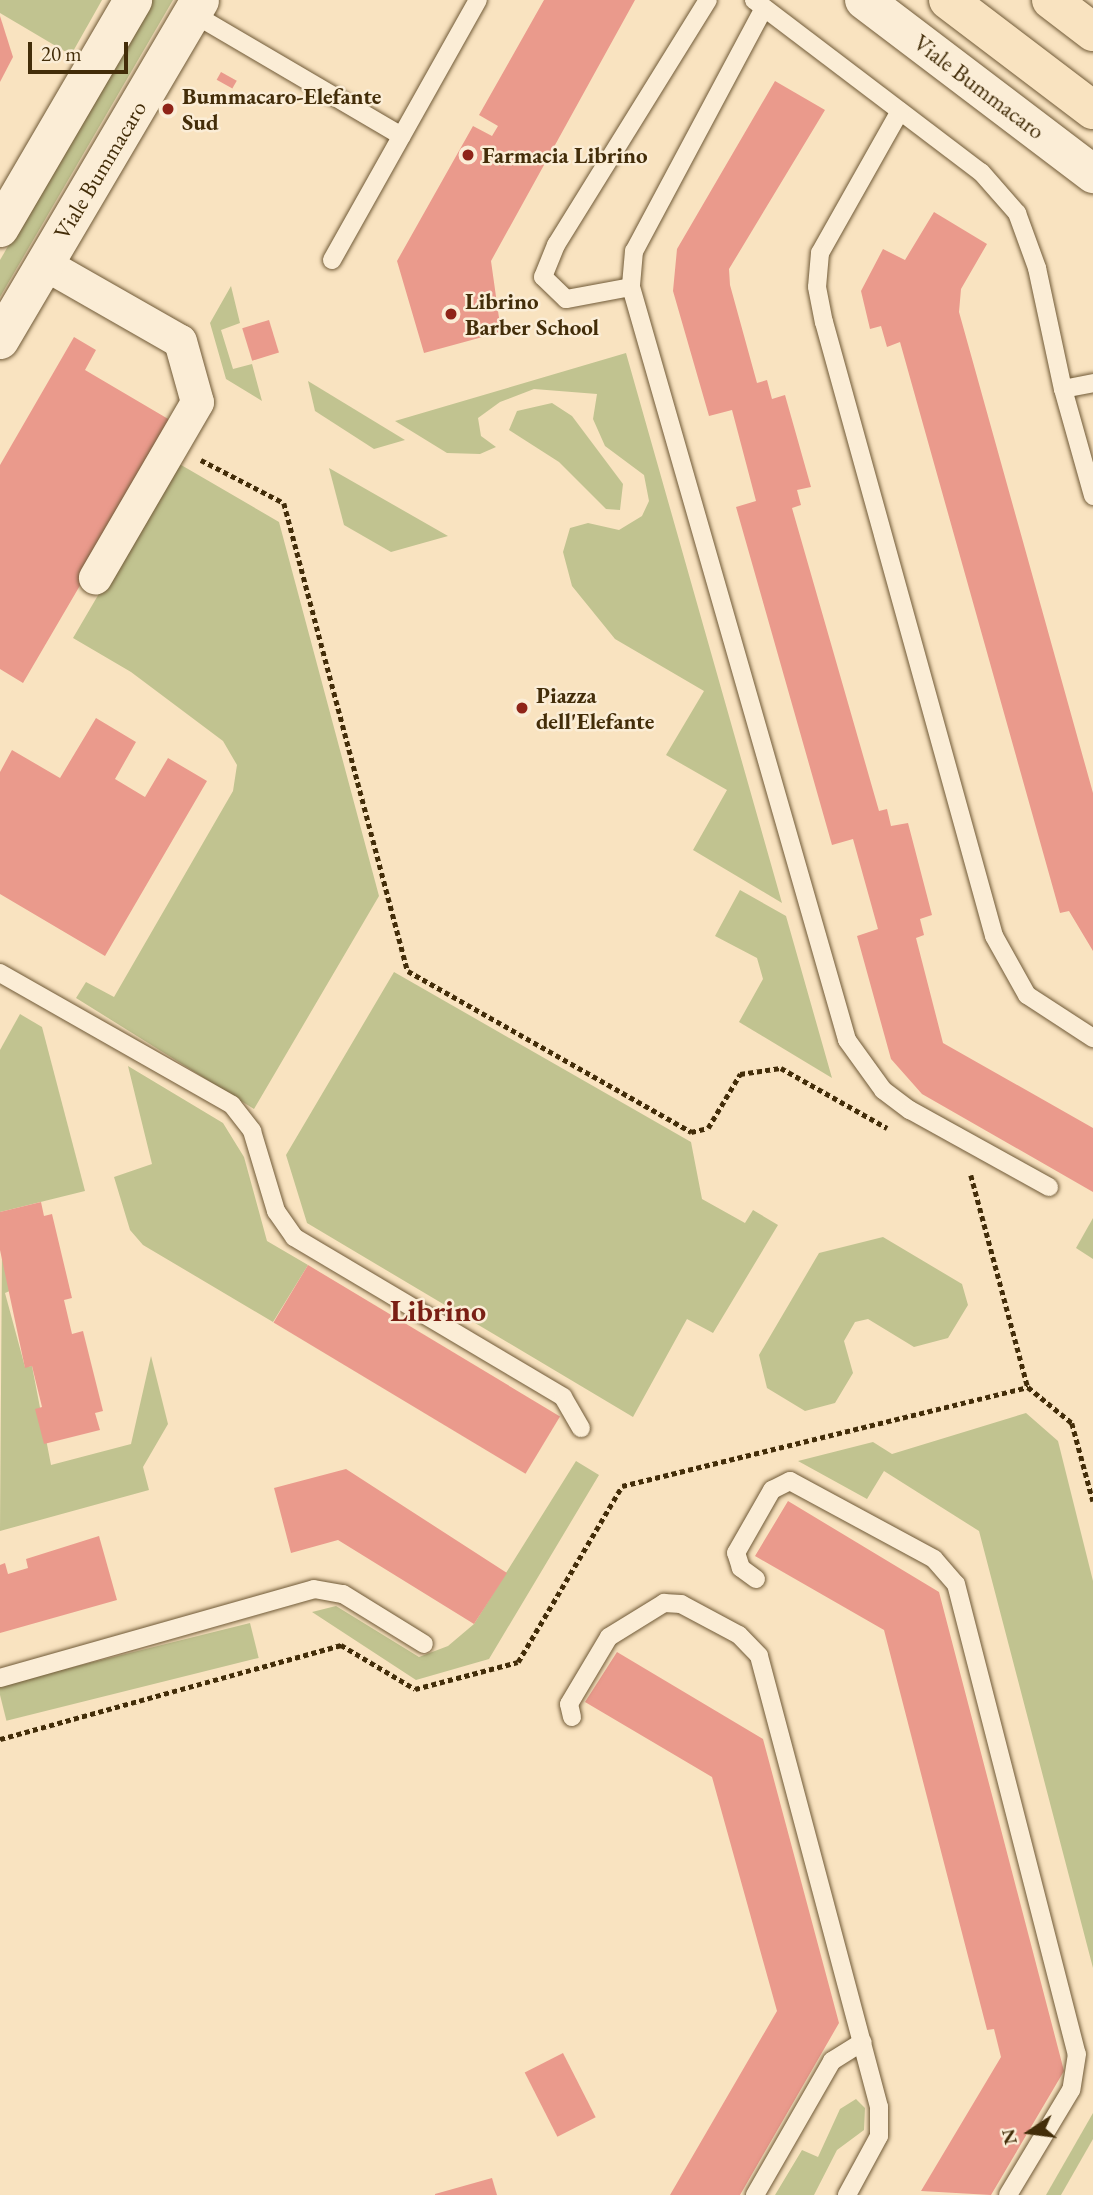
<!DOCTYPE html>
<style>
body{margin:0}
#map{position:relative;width:1093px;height:2195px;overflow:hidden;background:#f9e3c0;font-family:"EB Garamond",serif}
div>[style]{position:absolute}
.green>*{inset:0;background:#c1c390;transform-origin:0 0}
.building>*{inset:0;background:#ea9a8c;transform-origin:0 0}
.path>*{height:4.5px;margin-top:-2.25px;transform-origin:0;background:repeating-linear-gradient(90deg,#432d09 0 5px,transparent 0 8.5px)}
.roads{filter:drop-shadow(0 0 2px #705a37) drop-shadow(0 0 2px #705a37)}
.lane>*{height:18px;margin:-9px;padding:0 9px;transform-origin:9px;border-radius:9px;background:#fbedd6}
.street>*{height:33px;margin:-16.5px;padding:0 16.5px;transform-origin:16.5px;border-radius:16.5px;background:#fbedd6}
.secondary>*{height:38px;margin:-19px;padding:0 19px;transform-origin:19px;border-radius:19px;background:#fbedd6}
.primary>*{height:38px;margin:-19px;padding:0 19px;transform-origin:19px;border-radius:19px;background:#f9e3c0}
.dots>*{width:19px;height:19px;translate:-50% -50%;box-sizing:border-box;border:4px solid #fbedd6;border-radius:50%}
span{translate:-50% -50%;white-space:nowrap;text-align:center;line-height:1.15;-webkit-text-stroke:5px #fbedd6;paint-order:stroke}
.street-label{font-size:23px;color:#432d09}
.poi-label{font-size:23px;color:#432d09;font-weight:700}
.left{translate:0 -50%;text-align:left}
.district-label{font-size:30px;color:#7a1f14;font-weight:700}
.north{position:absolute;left:995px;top:2097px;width:70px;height:70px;-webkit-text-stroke:5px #fbedd6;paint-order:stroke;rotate:257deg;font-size:19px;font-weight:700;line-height:28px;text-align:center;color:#432d09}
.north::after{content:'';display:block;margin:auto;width:24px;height:32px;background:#432d09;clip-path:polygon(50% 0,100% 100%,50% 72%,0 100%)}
.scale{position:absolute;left:28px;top:42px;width:100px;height:32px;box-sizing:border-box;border:4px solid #432d09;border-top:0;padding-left:9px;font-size:21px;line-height:24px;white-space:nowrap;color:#432d09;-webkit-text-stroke:5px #fbedd6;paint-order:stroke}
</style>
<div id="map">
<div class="green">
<div style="clip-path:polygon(0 0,102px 0,71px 55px,0 13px)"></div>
<div style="clip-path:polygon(151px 0,173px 0,0 297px,0 260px)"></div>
<div style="clip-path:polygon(231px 286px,240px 323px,221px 330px,233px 369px,252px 364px,262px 401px,226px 379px,210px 323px)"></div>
<div style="clip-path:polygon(626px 353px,782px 903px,693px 850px,727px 790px,666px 755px,704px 691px,615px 639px,572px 586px,563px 552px,570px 528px,588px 523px,619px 530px,642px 516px,649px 501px,644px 475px,605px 446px,593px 419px,597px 394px,534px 389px,500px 402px,478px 418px,481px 436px,496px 447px,480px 454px,447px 453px,395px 421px)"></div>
<div style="clip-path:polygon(308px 381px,405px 440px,374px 449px,315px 411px)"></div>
<div style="clip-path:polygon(552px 403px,572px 416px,623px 484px,620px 510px,606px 509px,559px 462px,509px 430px,517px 411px)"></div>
<div style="clip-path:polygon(176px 462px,279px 522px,379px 896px,254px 1109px,76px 998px,86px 982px,114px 997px,233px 791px,237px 765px,223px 741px,131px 672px,73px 638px)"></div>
<div style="clip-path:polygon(329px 468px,448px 536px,391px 552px,344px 525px)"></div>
<div style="clip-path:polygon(740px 890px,786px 916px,832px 1078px,739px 1022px,763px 979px,757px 958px,715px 936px)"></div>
<div style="clip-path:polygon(394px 972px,691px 1142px,702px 1199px,745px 1223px,753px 1210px,778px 1225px,713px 1333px,687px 1319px,633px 1417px,307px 1223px,286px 1155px)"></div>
<div style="clip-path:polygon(20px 1014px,42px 1027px,85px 1191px,0 1212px,0 1050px)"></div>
<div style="clip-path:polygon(128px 1066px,223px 1123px,244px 1157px,267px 1241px,308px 1265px,273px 1322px,143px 1245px,130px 1230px,114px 1177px,152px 1164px)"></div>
<div style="clip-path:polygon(1093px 1218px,1093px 1259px,1076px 1248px)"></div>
<div style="clip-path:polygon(883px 1237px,962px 1284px,968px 1305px,948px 1338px,914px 1347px,868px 1319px,855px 1322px,844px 1341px,853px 1373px,835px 1403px,805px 1411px,767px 1388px,759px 1355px,819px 1253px)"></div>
<div style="clip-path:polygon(2px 1250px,12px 1290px,5px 1293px,25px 1367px,32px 1366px,51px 1465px,131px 1444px,151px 1356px,168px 1424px,143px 1467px,149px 1490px,0 1531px)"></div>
<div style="clip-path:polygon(1026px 1413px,1058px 1441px,1093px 1581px,1093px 1968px,979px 1531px,884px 1471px,867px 1499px,798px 1461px,873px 1442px,892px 1454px)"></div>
<div style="clip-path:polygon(576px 1461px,599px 1475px,489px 1659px,416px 1680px,312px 1612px,336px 1606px,419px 1657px,448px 1646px,474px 1624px)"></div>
<div style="left:250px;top:1623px;width:36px;height:260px;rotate:76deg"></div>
<div style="clip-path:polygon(856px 2099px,865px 2108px,864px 2130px,837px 2150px,814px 2195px,775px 2195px,802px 2150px,818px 2157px,840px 2109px)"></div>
<div style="clip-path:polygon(1093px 2113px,1093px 2139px,1061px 2195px,1046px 2195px)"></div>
</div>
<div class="building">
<div style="clip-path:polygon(544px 0,635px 0,491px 261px,501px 332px,424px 353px,397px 261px,473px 126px,492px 136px,498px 126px,479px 115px)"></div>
<div style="clip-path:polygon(0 16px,13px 57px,0 82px)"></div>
<div style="left:221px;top:72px;width:18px;height:9px;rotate:29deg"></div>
<div style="clip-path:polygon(775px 81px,825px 110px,729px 269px,730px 285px,757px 383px,767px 380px,772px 399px,785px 395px,811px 487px,797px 490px,801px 505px,792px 508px,879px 811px,887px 809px,891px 826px,908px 823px,932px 915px,920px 919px,924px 935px,916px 938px,943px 1043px,1093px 1128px,1093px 1192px,922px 1094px,891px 1059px,857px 936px,878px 929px,853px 839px,832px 845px,736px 507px,756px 501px,732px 410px,709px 416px,673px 291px,677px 249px)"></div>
<div style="clip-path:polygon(934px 212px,987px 244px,961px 289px,959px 312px,1093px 793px,1093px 951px,1069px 911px,1060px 913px,900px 342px,887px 347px,881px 326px,870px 329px,861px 291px,883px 249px,905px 260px)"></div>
<div style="left:269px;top:320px;width:34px;height:28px;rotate:73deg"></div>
<div style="clip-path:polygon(74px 337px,96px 350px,85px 370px,175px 423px,23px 683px,0 669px,0 465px)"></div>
<div style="clip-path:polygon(96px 718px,136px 742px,115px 779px,145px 797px,168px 758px,207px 781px,105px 956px,0 894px,0 772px,12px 750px,60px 778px)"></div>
<div style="clip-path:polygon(41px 1202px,44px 1216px,52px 1214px,72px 1298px,64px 1300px,72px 1334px,83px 1331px,103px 1411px,95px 1413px,100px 1430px,44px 1444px,35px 1409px,42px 1407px,32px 1366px,25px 1368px,0 1250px,0 1212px)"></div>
<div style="left:308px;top:1265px;width:294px;height:67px;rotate:31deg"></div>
<div style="clip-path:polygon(346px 1469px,507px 1573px,474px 1624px,338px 1540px,291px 1553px,274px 1488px)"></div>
<div style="clip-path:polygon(788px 1501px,939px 1592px,1064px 2071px,991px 2195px,921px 2191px,1001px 2057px,994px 2029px,987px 2030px,884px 1630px,755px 1556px)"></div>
<div style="clip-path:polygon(99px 1536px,117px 1600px,0 1633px,0 1565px,5px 1563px,8px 1574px,28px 1568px,26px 1559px)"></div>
<div style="clip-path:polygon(617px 1652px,763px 1739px,839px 2023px,740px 2195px,670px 2195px,777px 2011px,712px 1777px,585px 1702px)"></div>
<div style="left:563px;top:2053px;width:72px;height:43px;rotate:63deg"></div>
<div style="clip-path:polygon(492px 2178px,497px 2195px,435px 2195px,435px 2194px)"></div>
</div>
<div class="path">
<div style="left:201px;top:460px;width:93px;rotate:27.4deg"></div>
<div style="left:284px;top:503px;width:484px;rotate:75.2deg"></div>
<div style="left:408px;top:971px;width:326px;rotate:29.6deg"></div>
<div style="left:691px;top:1132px;width:17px;rotate:-13deg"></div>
<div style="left:708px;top:1128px;width:63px;rotate:-59.3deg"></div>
<div style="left:740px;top:1074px;width:41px;rotate:-8.3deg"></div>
<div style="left:781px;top:1068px;width:122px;rotate:29.5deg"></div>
<div style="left:971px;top:1175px;width:220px;rotate:75deg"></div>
<div style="left:0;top:1739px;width:354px;rotate:-15.4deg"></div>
<div style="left:341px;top:1645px;width:86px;rotate:30.7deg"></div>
<div style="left:415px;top:1689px;width:106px;rotate:-14.7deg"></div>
<div style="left:518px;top:1662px;width:204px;rotate:-59.4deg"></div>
<div style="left:622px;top:1486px;width:418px;rotate:-13.7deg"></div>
<div style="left:1028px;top:1387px;width:57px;rotate:39.3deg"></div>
<div style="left:1072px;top:1423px;width:81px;rotate:74.9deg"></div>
</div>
<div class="roads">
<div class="lane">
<div style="left:754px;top:0;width:285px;rotate:37.2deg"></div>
<div style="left:981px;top:172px;width:55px;rotate:48.7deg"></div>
<div style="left:1017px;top:213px;width:59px;rotate:70deg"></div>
<div style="left:1037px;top:268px;width:124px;rotate:77.9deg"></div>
<div style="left:1063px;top:389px;width:31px;rotate:-11deg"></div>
<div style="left:764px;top:8px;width:276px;rotate:118.1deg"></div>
<div style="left:634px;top:251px;width:36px;rotate:95deg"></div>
<div style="left:631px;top:287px;width:783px;rotate:73.99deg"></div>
<div style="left:847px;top:1040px;width:62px;rotate:54.2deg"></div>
<div style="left:883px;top:1090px;width:34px;rotate:37deg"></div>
<div style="left:910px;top:1110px;width:159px;rotate:29deg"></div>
<div style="left:192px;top:13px;width:243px;rotate:30.4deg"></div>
<div style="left:900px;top:111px;width:163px;rotate:119.4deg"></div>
<div style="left:820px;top:253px;width:34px;rotate:95deg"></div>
<div style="left:817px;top:287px;width:36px;rotate:79deg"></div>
<div style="left:824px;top:322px;width:637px;rotate:74.52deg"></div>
<div style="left:994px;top:936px;width:68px;rotate:60.8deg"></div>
<div style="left:1027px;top:995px;width:79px;rotate:33.1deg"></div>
<div style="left:332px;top:260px;width:298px;rotate:-60.7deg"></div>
<div style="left:631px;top:287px;width:66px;rotate:169.5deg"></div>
<div style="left:566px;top:299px;width:32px;rotate:-136deg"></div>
<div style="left:543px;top:277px;width:35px;rotate:-68deg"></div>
<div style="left:556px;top:245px;width:288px;rotate:-58.2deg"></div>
<div style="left:1063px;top:389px;width:111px;rotate:74.3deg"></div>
<div style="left:0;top:973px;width:267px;rotate:29.6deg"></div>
<div style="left:232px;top:1105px;width:33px;rotate:52deg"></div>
<div style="left:252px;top:1131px;width:84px;rotate:73.3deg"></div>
<div style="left:276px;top:1211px;width:32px;rotate:55deg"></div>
<div style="left:294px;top:1237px;width:313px;rotate:30.7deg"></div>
<div style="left:563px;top:1397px;width:36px;rotate:60deg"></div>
<div style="left:756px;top:1579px;width:19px;rotate:-144deg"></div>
<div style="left:741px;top:1568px;width:16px;rotate:-108deg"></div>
<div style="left:736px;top:1553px;width:73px;rotate:-60.3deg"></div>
<div style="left:772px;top:1490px;width:20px;rotate:-27deg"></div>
<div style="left:790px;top:1481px;width:164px;rotate:28.4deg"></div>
<div style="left:934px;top:1559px;width:33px;rotate:49deg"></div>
<div style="left:956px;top:1584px;width:485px;rotate:75.6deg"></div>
<div style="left:1077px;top:2054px;width:36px;rotate:99deg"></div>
<div style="left:1071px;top:2090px;width:122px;rotate:121deg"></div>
<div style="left:0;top:1678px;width:326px;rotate:-15.8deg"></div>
<div style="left:314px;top:1589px;width:29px;rotate:10deg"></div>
<div style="left:343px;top:1594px;width:95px;rotate:31.7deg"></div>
<div style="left:572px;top:1717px;width:13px;rotate:-103deg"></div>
<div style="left:569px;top:1704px;width:78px;rotate:-59.2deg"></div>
<div style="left:609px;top:1637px;width:65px;rotate:-31.7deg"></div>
<div style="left:664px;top:1603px;width:17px;rotate:3deg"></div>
<div style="left:681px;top:1604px;width:66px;rotate:28.1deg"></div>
<div style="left:739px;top:1635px;width:29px;rotate:46deg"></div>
<div style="left:759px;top:1656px;width:467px;rotate:75.1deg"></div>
<div style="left:879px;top:2107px;width:29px;rotate:90deg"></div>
<div style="left:879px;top:2136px;width:67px;rotate:118.5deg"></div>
<div style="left:755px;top:2195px;width:155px;rotate:-60.1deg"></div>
<div style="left:832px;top:2061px;width:36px;rotate:-32deg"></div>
</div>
<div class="street">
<div style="left:45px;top:264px;width:155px;rotate:29.7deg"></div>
<div style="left:180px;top:341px;width:63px;rotate:74.4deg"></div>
<div style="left:197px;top:402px;width:203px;rotate:120.2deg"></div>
</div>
<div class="secondary">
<div style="left:864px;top:0;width:288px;rotate:37.2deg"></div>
<div style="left:0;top:228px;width:264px;rotate:-59.7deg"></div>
<div style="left:0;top:340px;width:394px;rotate:-59.5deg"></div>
</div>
<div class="primary">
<div style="left:948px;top:0;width:182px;rotate:37.2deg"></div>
<div style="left:1051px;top:0;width:53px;rotate:37.3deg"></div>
</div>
</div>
<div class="dots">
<div style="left:168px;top:109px;background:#8f2418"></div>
<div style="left:468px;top:155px;background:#8f2418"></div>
<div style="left:451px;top:314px;background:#8f2418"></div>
<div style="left:522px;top:708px;background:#8f2418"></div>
</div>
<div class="street-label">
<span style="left:979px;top:87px;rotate:37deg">Viale Bummacaro</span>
<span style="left:100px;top:170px;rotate:-59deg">Viale Bummacaro</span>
</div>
<div class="poi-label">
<span class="left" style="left:182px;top:109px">Bummacaro-Elefante<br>Sud</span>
<span class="left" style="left:482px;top:155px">Farmacia Librino</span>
<span class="left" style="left:465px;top:314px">Librino<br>Barber School</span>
<span class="left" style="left:536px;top:708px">Piazza<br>dell'Elefante</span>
</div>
<div class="district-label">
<span style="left:438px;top:1311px">Librino</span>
</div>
<div class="north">N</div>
<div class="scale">20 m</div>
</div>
